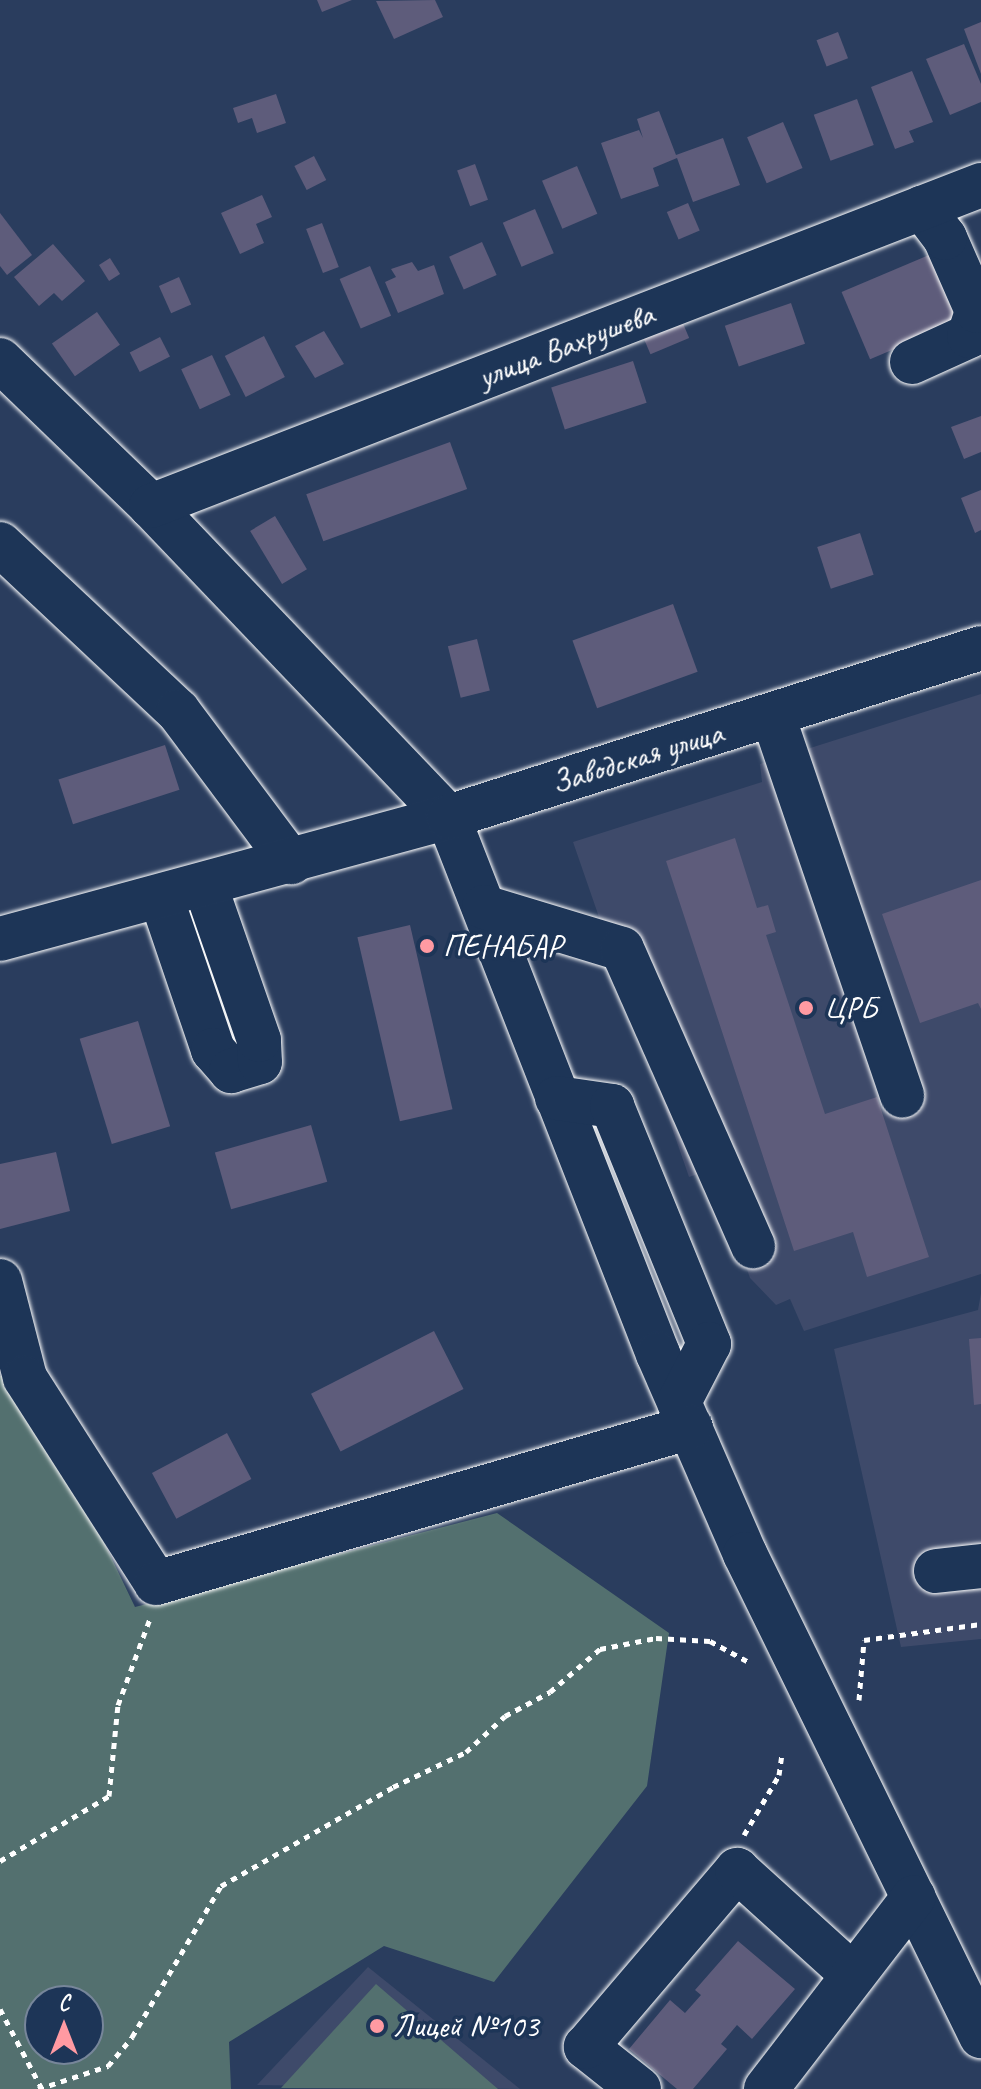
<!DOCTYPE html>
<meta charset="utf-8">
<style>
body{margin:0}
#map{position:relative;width:981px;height:2089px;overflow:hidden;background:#2a3d5e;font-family:Caveat,sans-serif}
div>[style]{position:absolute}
.built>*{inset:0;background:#3e4a6a}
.green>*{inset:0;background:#53706f}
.building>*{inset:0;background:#5e5c7b;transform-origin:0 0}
.path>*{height:5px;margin-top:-2.5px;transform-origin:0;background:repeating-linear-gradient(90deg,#fff 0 6px,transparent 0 12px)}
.roads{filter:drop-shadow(0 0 2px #fff) drop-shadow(0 0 2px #fff)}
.minor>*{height:44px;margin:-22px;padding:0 22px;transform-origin:22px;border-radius:22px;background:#1d3557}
.dots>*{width:22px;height:22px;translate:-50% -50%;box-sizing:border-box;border:4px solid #1d3557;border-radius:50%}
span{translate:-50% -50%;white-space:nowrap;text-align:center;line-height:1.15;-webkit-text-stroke:7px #1d3557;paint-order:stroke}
.street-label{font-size:32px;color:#fff}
.poi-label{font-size:32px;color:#fff}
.left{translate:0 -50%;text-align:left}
.north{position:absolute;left:24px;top:1985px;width:80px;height:80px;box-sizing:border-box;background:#1d3557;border:2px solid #77869a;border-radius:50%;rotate:0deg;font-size:22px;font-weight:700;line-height:32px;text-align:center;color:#fff}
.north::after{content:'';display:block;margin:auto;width:28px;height:36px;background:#ff9aa2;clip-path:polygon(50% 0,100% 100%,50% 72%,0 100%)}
</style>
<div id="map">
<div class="built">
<div style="clip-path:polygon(981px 694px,981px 1274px,804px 1331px,790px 1299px,776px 1305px,750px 1278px,730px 1220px,718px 1225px,698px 1174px,689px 1177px,573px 842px,762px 782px,760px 764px)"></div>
<div style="clip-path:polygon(981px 1293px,981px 1639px,901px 1647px,834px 1349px,978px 1310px)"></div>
<div style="clip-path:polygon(368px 1967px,520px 2089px,257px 2085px)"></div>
</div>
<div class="green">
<div style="clip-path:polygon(evenodd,0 1376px,25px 1378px,135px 1607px,497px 1513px,669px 1633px,647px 1786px,494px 1982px,384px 1946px,229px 2042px,231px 2089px,0 2089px,0 1376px,40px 2001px,88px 2001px,88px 2049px,40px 2049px,40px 2001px)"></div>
<div style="clip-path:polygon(376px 1984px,498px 2089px,281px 2088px)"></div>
</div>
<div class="building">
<div style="clip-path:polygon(317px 0,352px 0,322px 12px)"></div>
<div style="clip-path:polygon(435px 0,443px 17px,394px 39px,376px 1px)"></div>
<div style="clip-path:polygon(981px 22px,981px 74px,964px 29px)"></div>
<div style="left:838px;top:32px;width:28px;height:23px;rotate:69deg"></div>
<div style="clip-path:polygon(964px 44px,981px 84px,981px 102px,950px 115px,926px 59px)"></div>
<div style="clip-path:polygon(912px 71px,933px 122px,909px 131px,914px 142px,895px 149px,871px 87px)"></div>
<div style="clip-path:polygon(276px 94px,286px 123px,257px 133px,252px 118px,238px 123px,233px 108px)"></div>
<div style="left:857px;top:99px;width:49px;height:46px;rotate:70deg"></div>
<div style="clip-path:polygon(659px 111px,676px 155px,723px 138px,740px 185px,693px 202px,677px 158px,653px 168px,659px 186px,621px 199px,601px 143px,639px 130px,643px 138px,637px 119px)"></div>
<div style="left:783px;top:122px;width:50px;height:39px;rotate:67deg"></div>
<div style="left:314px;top:156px;width:27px;height:22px;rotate:63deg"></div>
<div style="left:475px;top:164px;width:38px;height:19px;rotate:70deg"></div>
<div style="left:577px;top:166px;width:52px;height:38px;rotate:67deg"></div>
<div style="clip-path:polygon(262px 195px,272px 217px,256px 224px,264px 243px,240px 254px,221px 213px)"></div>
<div style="left:688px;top:203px;width:30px;height:23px;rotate:67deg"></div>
<div style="left:535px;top:209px;width:48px;height:35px;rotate:67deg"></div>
<div style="clip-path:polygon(0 213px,32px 255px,7px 275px,0 266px)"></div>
<div style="left:322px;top:223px;width:47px;height:17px;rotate:69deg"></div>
<div style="left:482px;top:242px;width:36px;height:36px;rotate:66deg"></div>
<div style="clip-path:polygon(53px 244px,85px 281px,62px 301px,54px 293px,39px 306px,14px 277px)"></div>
<div style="left:929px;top:255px;width:73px;height:95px;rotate:67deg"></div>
<div style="left:110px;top:258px;width:19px;height:13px;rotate:58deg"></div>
<div style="clip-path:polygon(412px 262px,418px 271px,434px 265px,444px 294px,398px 313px,385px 282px,396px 277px,391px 269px)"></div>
<div style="left:370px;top:266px;width:54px;height:33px;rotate:67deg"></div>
<div style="left:179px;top:277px;width:30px;height:22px;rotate:66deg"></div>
<div style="left:791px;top:303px;width:43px;height:70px;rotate:71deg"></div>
<div style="left:97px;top:312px;width:40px;height:55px;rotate:55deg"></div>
<div style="left:679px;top:314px;width:26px;height:42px;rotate:67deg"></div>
<div style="clip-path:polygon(324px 331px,344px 364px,315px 378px,295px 346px)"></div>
<div style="left:264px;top:336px;width:46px;height:44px;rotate:63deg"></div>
<div style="left:160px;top:337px;width:22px;height:34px;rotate:63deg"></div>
<div style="left:212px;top:355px;width:44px;height:34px;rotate:65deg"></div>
<div style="left:633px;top:361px;width:44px;height:86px;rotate:72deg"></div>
<div style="clip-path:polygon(981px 416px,981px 452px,964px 459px,951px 427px)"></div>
<div style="left:450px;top:442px;width:50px;height:153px;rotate:70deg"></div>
<div style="clip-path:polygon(981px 490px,981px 530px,975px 533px,961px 498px)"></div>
<div style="left:275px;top:516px;width:62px;height:29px;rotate:59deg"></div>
<div style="left:860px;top:533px;width:44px;height:45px;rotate:72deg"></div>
<div style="left:673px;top:604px;width:72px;height:107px;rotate:70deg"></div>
<div style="left:477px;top:639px;width:53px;height:30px;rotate:76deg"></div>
<div style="left:165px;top:745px;width:47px;height:112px;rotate:72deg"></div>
<div style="clip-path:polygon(735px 838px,757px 908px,768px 905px,776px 932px,766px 935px,825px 1114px,877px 1097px,929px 1257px,867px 1277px,853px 1232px,794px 1251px,666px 861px)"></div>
<div style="clip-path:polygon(981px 880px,981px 1009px,978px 1003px,920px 1023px,882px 914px)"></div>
<div style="left:410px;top:925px;width:189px;height:54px;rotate:77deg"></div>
<div style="left:138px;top:1021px;width:110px;height:61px;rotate:73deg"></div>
<div style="left:311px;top:1125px;width:59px;height:100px;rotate:74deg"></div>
<div style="clip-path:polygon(56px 1152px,70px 1211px,0 1229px,0 1164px)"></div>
<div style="left:434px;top:1331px;width:65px;height:138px;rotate:63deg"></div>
<div style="clip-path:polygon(981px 1338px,981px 1404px,974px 1405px,969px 1339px)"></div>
<div style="left:227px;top:1433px;width:52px;height:85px;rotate:62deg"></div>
<div style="clip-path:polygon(738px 1941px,795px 1989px,752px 2039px,737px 2025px,721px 2044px,727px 2049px,693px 2089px,677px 2089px,629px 2049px,670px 2000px,685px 2013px,701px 1995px,695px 1990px)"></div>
</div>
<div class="path">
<div style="left:859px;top:1700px;width:60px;rotate:-85.2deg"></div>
<div style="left:864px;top:1640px;width:118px;rotate:-7.8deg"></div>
<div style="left:744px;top:1835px;width:69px;rotate:-59.7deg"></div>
<div style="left:779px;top:1775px;width:21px;rotate:-82deg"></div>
<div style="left:0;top:1861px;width:127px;rotate:-30.8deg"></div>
<div style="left:109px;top:1796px;width:91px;rotate:-84.4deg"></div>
<div style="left:118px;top:1705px;width:95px;rotate:-69.7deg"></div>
<div style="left:0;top:2009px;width:90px;rotate:62.3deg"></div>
<div style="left:38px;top:2089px;width:74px;rotate:-18.2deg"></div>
<div style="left:108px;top:2066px;width:38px;rotate:-50deg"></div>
<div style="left:132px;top:2037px;width:175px;rotate:-59.5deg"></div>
<div style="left:221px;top:1886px;width:198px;rotate:-29.9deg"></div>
<div style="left:393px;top:1787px;width:81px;rotate:-25.6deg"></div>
<div style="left:466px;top:1752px;width:53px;rotate:-42.7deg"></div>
<div style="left:505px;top:1716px;width:51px;rotate:-28.1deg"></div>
<div style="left:550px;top:1692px;width:66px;rotate:-40.7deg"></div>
<div style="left:600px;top:1649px;width:57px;rotate:-11.1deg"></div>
<div style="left:656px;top:1638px;width:54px;rotate:3.2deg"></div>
<div style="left:710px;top:1641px;width:42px;rotate:28.4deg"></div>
</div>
<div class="roads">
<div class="minor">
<div style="left:0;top:360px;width:210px;rotate:44deg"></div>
<div style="left:151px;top:506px;width:430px;rotate:46.3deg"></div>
<div style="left:448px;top:817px;width:577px;rotate:68.64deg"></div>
<div style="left:658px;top:1354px;width:218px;rotate:66.5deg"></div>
<div style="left:745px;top:1554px;width:537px;rotate:63.91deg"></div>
<div style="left:912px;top:362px;width:63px;rotate:-24.5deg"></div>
<div style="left:969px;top:336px;width:26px;rotate:-72deg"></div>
<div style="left:977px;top:311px;width:80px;rotate:-113.7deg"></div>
<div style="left:945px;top:238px;width:38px;rotate:-127deg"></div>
<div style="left:151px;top:506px;width:890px;rotate:-21.14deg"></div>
<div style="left:0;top:544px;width:244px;rotate:43.2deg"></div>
<div style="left:178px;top:711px;width:189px;rotate:53.2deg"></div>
<div style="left:773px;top:716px;width:401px;rotate:71.2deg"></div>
<div style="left:161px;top:897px;width:162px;rotate:71.2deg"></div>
<div style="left:213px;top:1050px;width:28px;rotate:49deg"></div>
<div style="left:231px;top:1071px;width:30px;rotate:-17deg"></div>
<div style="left:260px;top:1062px;width:22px;rotate:-93deg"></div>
<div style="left:259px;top:1040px;width:164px;rotate:-109.2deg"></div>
<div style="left:484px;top:907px;width:144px;rotate:16.9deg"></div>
<div style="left:622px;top:949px;width:325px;rotate:66.2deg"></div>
<div style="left:0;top:939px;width:464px;rotate:-15.2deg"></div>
<div style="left:448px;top:817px;width:559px;rotate:-17.59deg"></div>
<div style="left:557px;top:1098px;width:56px;rotate:8.3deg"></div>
<div style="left:612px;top:1106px;width:257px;rotate:67.8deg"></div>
<div style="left:709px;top:1344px;width:65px;rotate:117.3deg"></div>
<div style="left:0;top:1281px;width:100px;rotate:75.5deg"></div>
<div style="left:25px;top:1378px;width:243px;rotate:57.4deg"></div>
<div style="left:156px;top:1583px;width:557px;rotate:-16.26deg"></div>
<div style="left:936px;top:1571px;width:45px;rotate:-6.3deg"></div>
<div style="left:639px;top:2089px;width:68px;rotate:-141.6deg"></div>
<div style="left:586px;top:2047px;width:233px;rotate:-49.5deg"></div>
<div style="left:737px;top:1870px;width:156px;rotate:42.2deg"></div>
<div style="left:766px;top:2089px;width:242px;rotate:-52.4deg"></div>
</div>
</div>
<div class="dots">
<div style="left:427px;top:946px;background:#ff9aa2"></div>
<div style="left:806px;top:1008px;background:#ff9aa2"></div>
<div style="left:377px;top:2026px;background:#ff9aa2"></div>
</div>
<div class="street-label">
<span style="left:566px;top:346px;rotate:-21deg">улица Вахрушева</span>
<span style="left:637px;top:758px;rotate:-17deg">Заводская улица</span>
</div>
<div class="poi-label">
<span class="left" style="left:443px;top:946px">ПЕНАБАР</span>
<span class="left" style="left:824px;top:1008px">ЦРБ</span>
<span class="left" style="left:393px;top:2026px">Лицей №103</span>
</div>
<div class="north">С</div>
</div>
